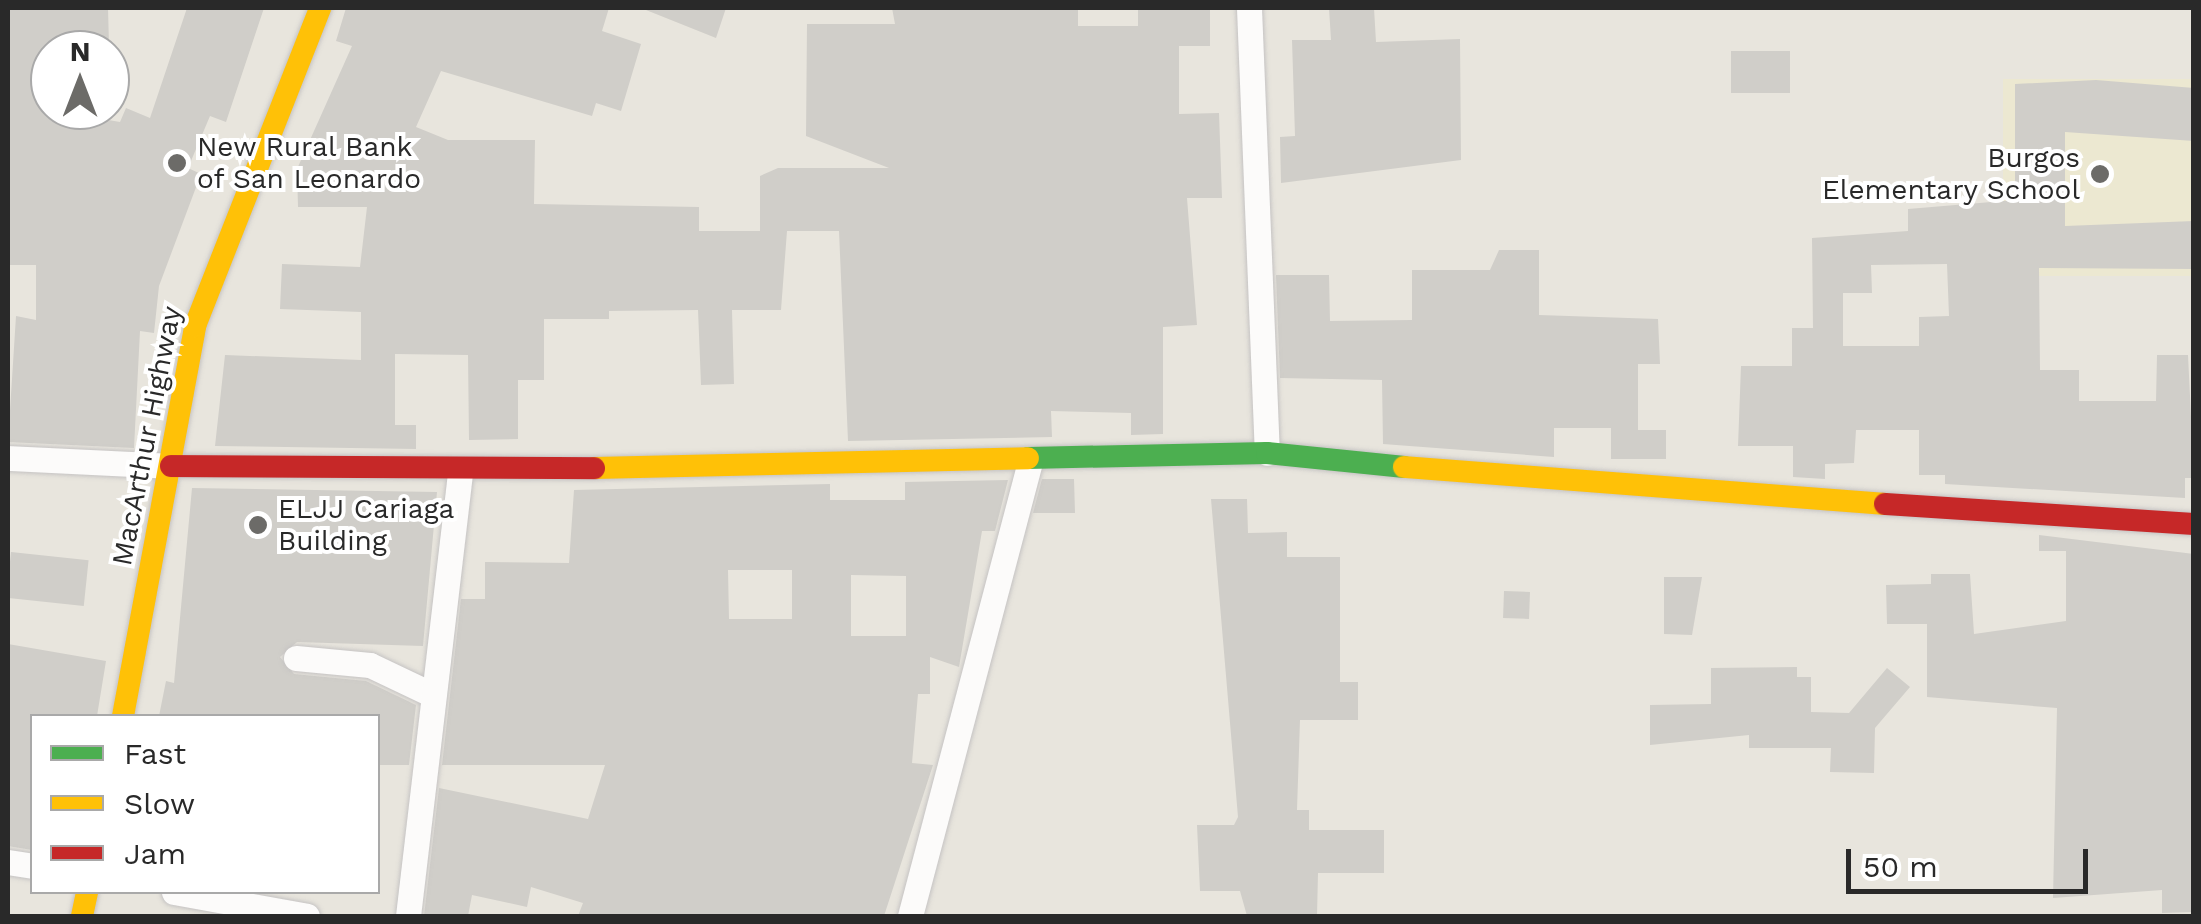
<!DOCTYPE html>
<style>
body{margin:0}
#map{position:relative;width:2201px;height:924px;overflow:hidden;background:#e8e5dd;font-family:"Work Sans",sans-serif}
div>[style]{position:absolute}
.education>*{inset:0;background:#ece8d1;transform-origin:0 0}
.building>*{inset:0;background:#d0cec9;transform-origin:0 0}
.roads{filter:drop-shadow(0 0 2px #c5c3c3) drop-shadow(0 0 2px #c5c3c3)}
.street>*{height:25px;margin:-12.5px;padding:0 12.5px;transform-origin:12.5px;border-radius:12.5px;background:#fcfbfa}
.fast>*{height:22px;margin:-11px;padding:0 11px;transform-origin:11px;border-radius:11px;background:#4caf50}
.slow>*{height:22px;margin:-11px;padding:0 11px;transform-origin:11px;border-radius:11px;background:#ffc107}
.jam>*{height:22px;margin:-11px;padding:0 11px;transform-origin:11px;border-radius:11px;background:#c62828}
.dots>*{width:28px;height:28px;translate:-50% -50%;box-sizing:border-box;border:5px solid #fff;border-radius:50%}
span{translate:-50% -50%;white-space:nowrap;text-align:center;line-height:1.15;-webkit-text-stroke:8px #fff;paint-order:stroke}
.poi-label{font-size:28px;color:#292929}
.left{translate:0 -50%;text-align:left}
.right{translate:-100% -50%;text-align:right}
.street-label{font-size:28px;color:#292929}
.frame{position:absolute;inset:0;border:10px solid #292929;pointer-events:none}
.legend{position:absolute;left:30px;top:714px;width:350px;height:180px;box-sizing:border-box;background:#fff;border:2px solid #a9a9a9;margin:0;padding:12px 18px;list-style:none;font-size:30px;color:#292929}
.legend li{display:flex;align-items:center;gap:20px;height:50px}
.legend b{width:50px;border:2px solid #a9a9a9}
.north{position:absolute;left:30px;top:30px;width:100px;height:100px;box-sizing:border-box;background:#fff;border:2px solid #a9a9a9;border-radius:50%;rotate:0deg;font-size:28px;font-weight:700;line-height:40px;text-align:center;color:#292929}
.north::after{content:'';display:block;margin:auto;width:35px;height:45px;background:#6c6b68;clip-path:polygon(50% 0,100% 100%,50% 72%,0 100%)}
.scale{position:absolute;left:1846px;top:849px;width:242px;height:45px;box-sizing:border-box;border:5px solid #292929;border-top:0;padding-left:12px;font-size:30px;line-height:35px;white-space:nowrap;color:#292929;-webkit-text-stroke:8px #fff;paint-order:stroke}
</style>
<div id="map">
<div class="education">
<div style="left:2193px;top:79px;width:197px;height:190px;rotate:90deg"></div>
</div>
<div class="building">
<div style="clip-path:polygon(10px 8px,108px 8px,109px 45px,50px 45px,50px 110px,120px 122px,126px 108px,150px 118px,187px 8px,264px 8px,226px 122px,210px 116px,188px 168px,201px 174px,159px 286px,154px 333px,140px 331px,134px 448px,8px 442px,16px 316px,36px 320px,36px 265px,8px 265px)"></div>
<div style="clip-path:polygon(346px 8px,609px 8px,602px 31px,641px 44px,621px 111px,596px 103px,592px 116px,441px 71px,416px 127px,448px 140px,535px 140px,534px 204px,699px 207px,699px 231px,760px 231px,760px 176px,778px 168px,889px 168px,806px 136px,807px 24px,895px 24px,892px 8px,1078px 8px,1078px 26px,1138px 26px,1138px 8px,1210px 8px,1210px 46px,1179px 46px,1179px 114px,1219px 113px,1222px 198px,1187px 198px,1197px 325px,1163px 327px,1163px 434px,1131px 435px,1131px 413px,1051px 411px,1052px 437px,848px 441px,839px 231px,787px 231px,781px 310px,732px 310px,734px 384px,701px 385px,698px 310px,609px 311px,609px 319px,544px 319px,544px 380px,518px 380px,518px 439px,469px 440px,468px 355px,395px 354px,395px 425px,416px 425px,416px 449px,215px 446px,225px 355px,361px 360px,361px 312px,280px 309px,282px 264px,360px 267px,367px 207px,298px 207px,297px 169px,352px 46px,336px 41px)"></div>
<div style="clip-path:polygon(641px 8px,726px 8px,716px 38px)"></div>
<div style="clip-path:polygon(1329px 8px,1374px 8px,1376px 42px,1460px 39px,1461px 160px,1281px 183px,1280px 137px,1295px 136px,1292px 40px,1331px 40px)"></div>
<div style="left:1790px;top:51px;width:42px;height:59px;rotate:90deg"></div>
<div style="clip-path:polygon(evenodd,2096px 80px,2194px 88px,2194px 141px,2065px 132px,2065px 226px,2194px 221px,2194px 269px,2039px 268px,2040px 370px,2079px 370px,2079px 401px,2156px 401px,2157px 355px,2188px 355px,2194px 478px,2185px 478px,2185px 498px,1945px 484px,1945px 475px,1919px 475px,1919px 430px,1856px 430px,1854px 463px,1825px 464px,1825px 479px,1793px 477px,1793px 446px,1738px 446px,1741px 366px,1792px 366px,1792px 328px,1813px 328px,1812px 238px,1908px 231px,1908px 209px,2015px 200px,2015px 84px,2096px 80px,1947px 264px,1949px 316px,1919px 317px,1919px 346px,1843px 346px,1843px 293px,1872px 293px,1871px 265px,1947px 264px)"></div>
<div style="clip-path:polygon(1499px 250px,1539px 250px,1539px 315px,1658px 319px,1660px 364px,1638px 364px,1638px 430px,1666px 430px,1666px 459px,1611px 459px,1611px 428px,1554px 428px,1554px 457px,1383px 444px,1382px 380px,1280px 378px,1276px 275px,1329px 275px,1330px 321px,1412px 320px,1412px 270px,1490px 270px)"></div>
<div style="clip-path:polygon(1042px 479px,1074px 479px,1075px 513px,1033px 513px)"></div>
<div style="clip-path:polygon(evenodd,1008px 480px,995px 531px,982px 531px,959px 667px,930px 657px,930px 694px,918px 694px,912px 763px,933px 765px,884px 916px,578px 916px,583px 903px,531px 887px,527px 907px,472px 895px,468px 916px,424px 916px,439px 788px,588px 819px,605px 765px,442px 765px,461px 599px,485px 599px,485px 562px,569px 563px,574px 490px,830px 484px,830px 500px,905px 500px,905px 482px,1008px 480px,728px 570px,792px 570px,792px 619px,729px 619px,728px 570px,1008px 480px,851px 575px,906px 576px,906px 636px,851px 636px,851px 575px)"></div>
<div style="clip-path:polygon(192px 488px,437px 492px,423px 646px,297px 642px,280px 657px,294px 674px,366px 681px,416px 705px,409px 765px,378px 765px,378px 716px,159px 716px,166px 681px,174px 683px)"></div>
<div style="clip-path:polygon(1211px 499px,1247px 499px,1248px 533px,1287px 532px,1287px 557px,1340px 557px,1340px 682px,1358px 682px,1358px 720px,1300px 720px,1297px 810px,1309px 810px,1309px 830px,1384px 830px,1384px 873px,1318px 873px,1317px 916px,1247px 916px,1240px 891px,1200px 891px,1197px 825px,1234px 825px,1238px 817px)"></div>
<div style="clip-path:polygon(2039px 535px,2194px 554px,2194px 912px,2162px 913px,2162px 890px,2053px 898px,2057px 708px,1927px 697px,1927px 624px,1887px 624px,1886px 585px,1931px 584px,1931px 574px,1970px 574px,1974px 634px,2066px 621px,2066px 551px,2039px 551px)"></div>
<div style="left:11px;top:552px;width:78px;height:46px;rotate:6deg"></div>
<div style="clip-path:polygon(1664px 577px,1702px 577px,1692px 635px,1664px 634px)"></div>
<div style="left:1504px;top:591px;width:26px;height:27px;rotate:2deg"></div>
<div style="clip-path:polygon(8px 644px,106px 661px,97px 716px,32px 716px,32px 850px,8px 846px)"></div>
<div style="clip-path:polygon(1797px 667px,1797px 677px,1811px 677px,1811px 712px,1849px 713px,1887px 668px,1910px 687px,1875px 728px,1874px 773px,1830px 772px,1831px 748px,1749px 748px,1749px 735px,1650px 745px,1650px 705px,1711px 704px,1711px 668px)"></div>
</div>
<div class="roads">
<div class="street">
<div style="left:1249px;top:8px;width:445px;rotate:87.7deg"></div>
<div style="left:8px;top:458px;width:163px;rotate:2.8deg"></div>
<div style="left:296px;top:658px;width:74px;rotate:5.4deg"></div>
<div style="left:370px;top:665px;width:68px;rotate:25.4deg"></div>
<div style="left:8px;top:862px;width:24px;rotate:9deg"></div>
<div style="left:174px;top:892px;width:135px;rotate:10.2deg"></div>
<div style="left:408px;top:916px;width:448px;rotate:-83.3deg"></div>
<div style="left:910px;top:916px;width:471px;rotate:-75.2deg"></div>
</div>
<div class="fast">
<div style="left:1028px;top:458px;width:239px;rotate:-1.2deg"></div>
<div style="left:1267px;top:453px;width:138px;rotate:5.8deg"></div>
</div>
<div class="slow">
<div style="left:1404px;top:467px;width:482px;rotate:4.4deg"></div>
<div style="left:594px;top:468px;width:434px;rotate:-1.3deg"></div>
<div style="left:123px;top:716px;width:397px;rotate:-79.5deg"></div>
<div style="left:195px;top:326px;width:342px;rotate:-68.5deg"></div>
<div style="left:82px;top:916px;width:25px;rotate:-78deg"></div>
</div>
<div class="jam">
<div style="left:171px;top:466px;width:423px;rotate:0.3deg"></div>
<div style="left:1885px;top:504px;width:310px;rotate:3.7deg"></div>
</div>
</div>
<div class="dots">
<div style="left:177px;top:163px;background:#6c6b68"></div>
<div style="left:2100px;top:174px;background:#6c6b68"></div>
<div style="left:258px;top:525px;background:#6c6b68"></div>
</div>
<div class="poi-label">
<span class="left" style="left:197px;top:163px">New Rural Bank<br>of San Leonardo</span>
<span class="right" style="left:2080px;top:174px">Burgos<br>Elementary School</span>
<span class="left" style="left:278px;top:525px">ELJJ Cariaga<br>Building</span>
</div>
<div class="street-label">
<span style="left:147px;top:436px;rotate:-79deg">MacArthur Highway</span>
</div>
<div class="frame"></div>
<ul class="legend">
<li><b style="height:12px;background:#4caf50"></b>Fast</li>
<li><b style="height:12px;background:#ffc107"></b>Slow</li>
<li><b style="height:12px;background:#c62828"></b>Jam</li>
</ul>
<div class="north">N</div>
<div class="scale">50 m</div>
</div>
